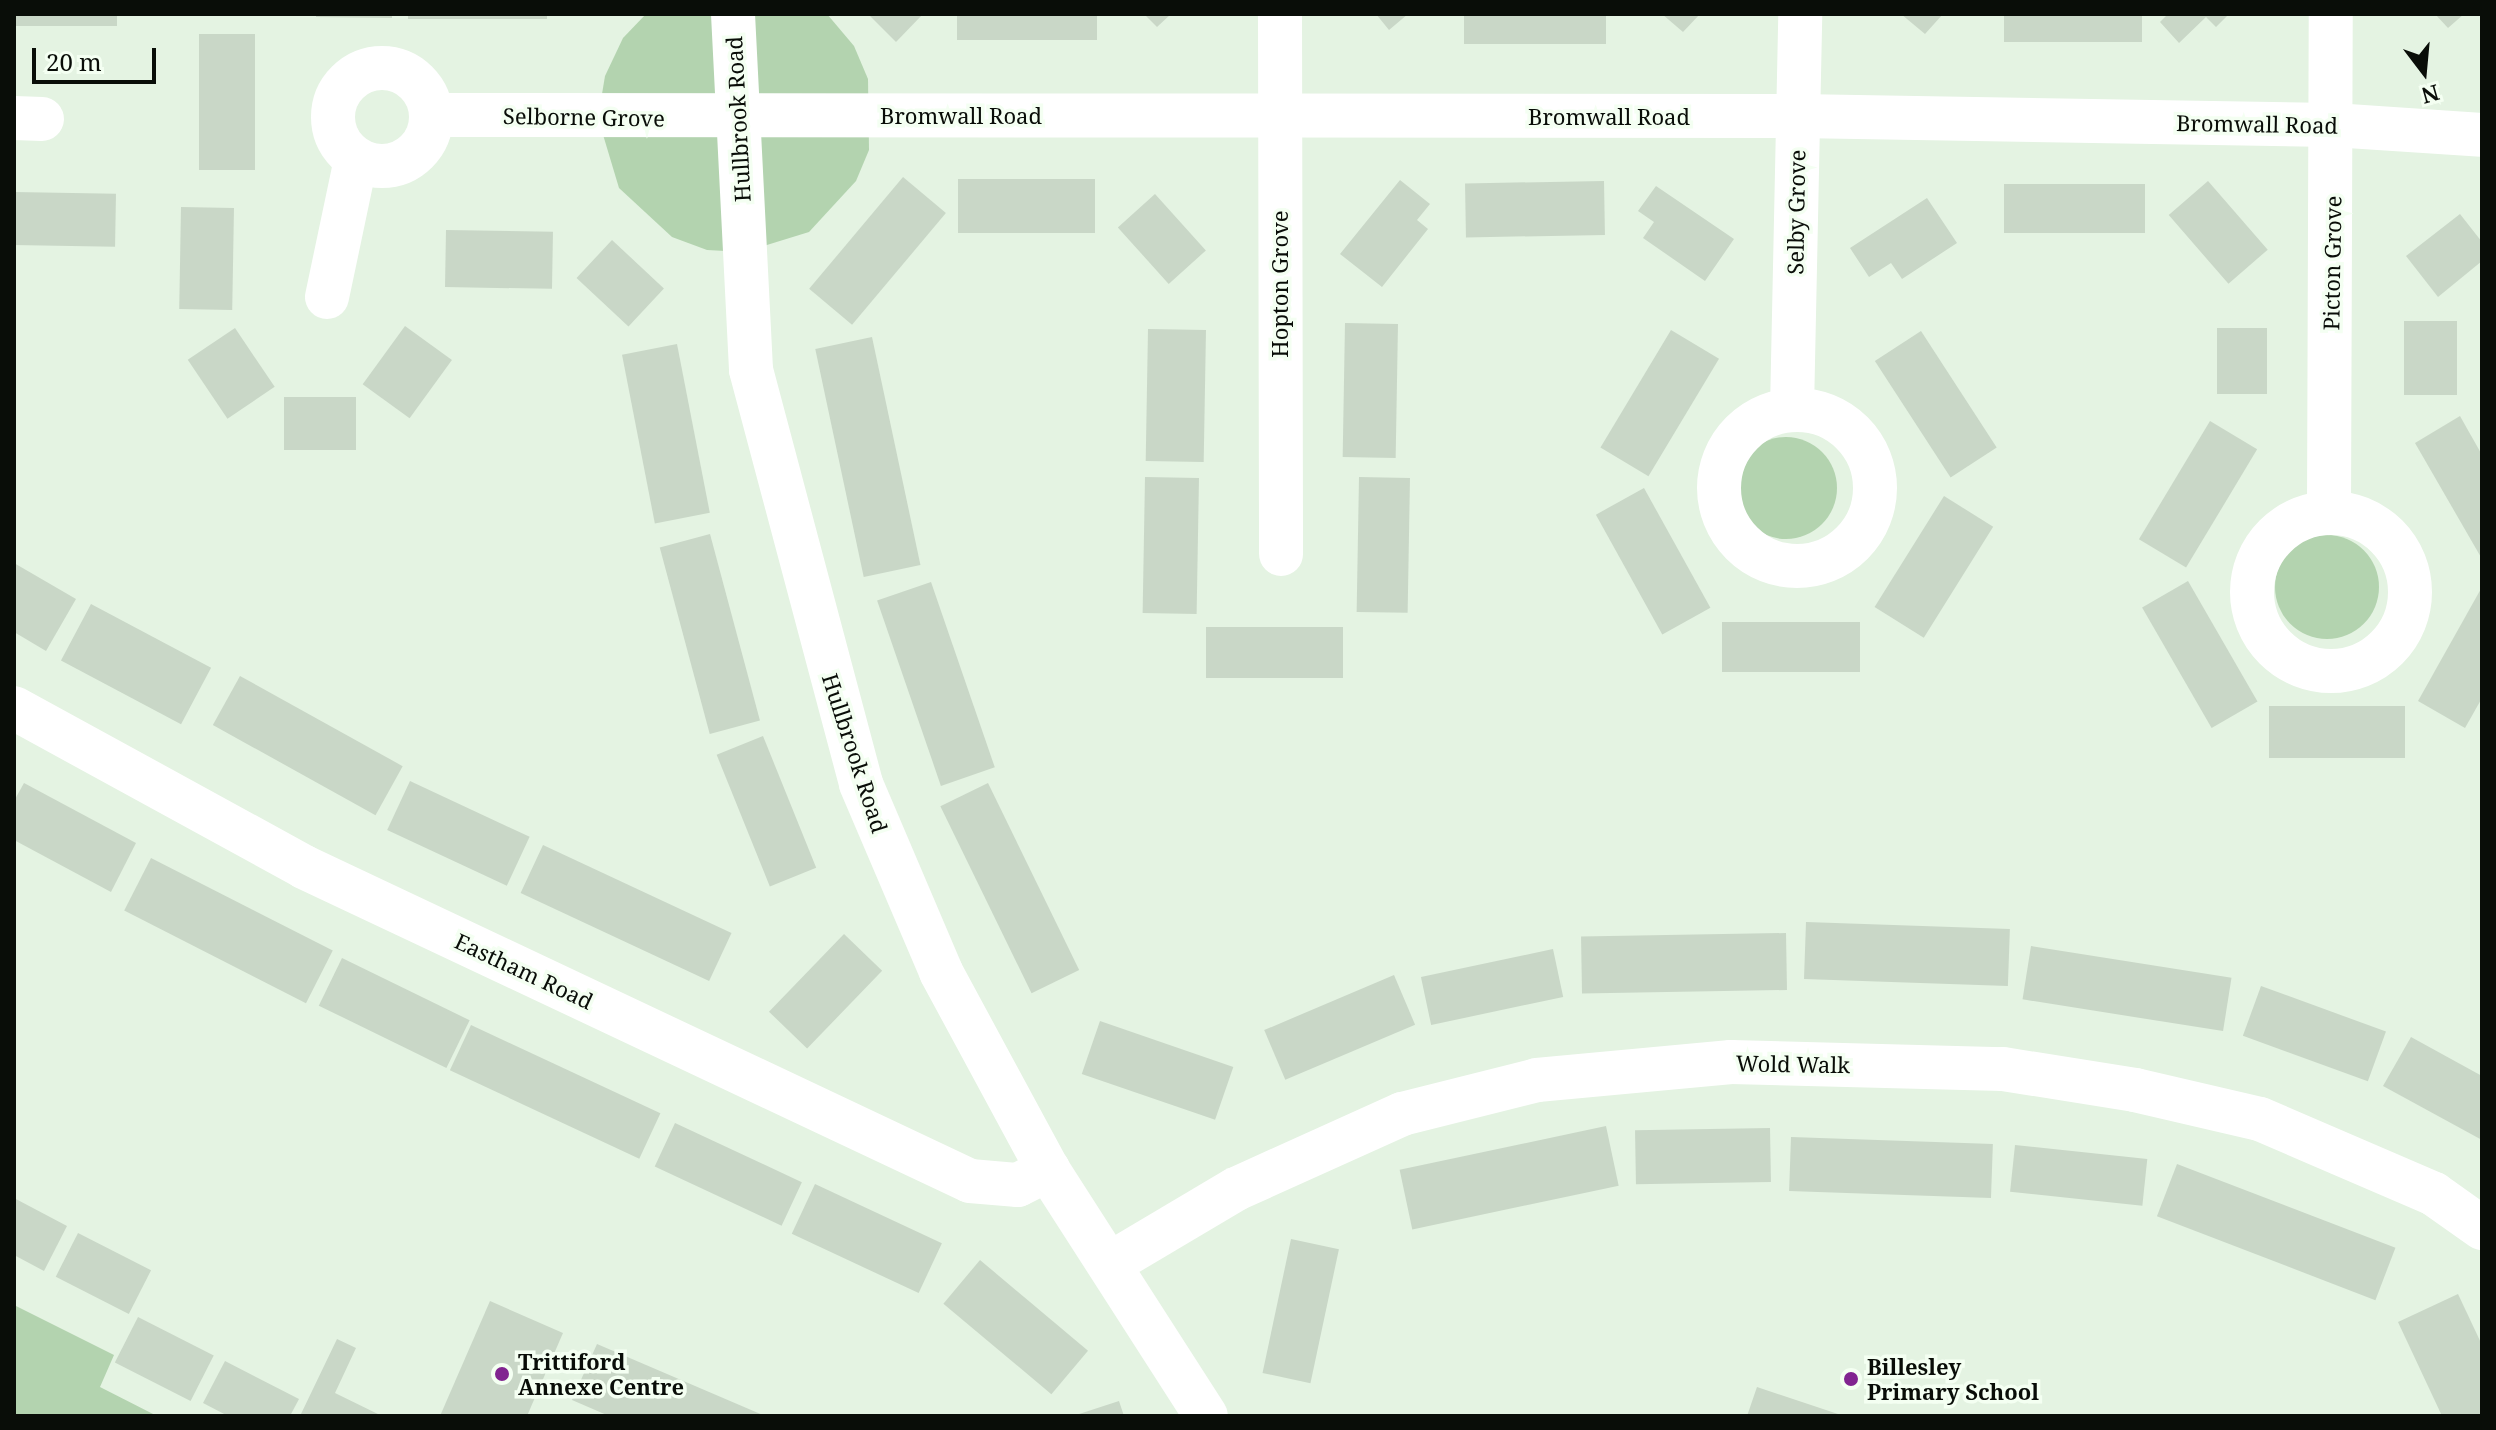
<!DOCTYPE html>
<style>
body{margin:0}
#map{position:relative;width:2496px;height:1430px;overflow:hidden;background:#e4f3e2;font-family:"Noto Serif",serif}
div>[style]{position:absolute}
.green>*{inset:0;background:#b3d3af}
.round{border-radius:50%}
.building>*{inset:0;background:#c9d7c7;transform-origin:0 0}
.minor>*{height:44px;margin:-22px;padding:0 22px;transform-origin:22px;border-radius:22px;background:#fff}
.minor>.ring{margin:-22px;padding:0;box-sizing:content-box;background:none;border:44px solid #fff;border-radius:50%}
.dots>*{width:22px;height:22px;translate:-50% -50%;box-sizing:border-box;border:4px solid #f4fff2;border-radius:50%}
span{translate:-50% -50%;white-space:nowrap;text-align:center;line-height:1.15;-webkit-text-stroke:7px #f4fff2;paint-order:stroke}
.street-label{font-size:22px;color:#090d08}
.poi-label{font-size:22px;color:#090d08;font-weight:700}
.left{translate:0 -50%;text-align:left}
.frame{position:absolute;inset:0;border:16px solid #090d08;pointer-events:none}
.north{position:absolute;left:2384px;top:32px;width:80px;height:80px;-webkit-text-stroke:6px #f4fff2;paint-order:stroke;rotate:164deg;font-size:22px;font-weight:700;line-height:32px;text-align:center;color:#090d08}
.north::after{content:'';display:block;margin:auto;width:28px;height:36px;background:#090d08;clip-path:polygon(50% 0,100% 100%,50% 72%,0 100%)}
.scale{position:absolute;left:32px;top:48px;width:124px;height:36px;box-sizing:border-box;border:4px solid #090d08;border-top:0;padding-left:10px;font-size:24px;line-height:28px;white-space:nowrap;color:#090d08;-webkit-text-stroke:6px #f4fff2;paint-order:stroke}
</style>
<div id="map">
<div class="green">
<div style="clip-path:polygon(646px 14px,827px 14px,854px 46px,868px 79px,869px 150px,856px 181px,809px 232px,744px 252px,707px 250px,672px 237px,619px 188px,598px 118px,605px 76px,623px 38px)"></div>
<div class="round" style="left:1735px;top:437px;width:102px;height:102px"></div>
<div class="round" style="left:2275px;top:535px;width:104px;height:104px"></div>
<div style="clip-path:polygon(14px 1305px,114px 1355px,100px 1387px,157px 1416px,14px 1416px)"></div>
</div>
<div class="building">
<div style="left:14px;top:14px;width:103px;height:12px"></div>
<div style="clip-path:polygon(316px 14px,392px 14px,392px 18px,316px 17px)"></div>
<div style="left:408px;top:14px;width:139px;height:5px"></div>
<div style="clip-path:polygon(868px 14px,923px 14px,896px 42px)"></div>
<div style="left:957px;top:14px;width:140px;height:26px"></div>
<div style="clip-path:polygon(1144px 14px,1171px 14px,1157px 27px)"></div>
<div style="clip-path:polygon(1376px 14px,1408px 14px,1389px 30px)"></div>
<div style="left:1464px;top:14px;width:142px;height:30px"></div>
<div style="clip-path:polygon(1662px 14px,1700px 14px,1683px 32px)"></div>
<div style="clip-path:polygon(1901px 14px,1943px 14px,1925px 34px)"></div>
<div style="left:2004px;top:14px;width:138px;height:28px"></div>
<div style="clip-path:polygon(2168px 14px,2229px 14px,2216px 27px,2206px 17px,2179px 43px,2160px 22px)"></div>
<div style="clip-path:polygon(2435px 14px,2464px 14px,2448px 28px)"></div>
<div style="left:199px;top:34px;width:56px;height:136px"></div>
<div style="left:903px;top:177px;width:56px;height:146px;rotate:40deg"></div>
<div style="left:958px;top:179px;width:137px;height:54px"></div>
<div style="clip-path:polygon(1400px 180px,1430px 204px,1417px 220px,1428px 229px,1382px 287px,1340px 254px)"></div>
<div style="left:1604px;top:181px;width:54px;height:139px;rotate:89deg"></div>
<div style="left:2208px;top:181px;width:91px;height:52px;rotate:49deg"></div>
<div style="left:2004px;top:184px;width:141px;height:49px"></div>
<div style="clip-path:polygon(1656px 186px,1734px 239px,1705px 281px,1643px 238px,1654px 222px,1638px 211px)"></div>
<div style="left:14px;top:192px;width:102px;height:53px;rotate:1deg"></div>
<div style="left:1155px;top:194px;width:76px;height:50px;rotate:48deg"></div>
<div style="clip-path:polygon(1927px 198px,1957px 243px,1902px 279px,1891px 263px,1869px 277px,1850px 248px)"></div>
<div style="left:181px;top:207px;width:53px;height:102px;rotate:1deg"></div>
<div style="clip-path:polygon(2460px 214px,2482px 242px,2482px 261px,2438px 297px,2406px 256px)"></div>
<div style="left:446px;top:230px;width:107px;height:57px;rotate:1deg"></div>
<div style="left:612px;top:240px;width:71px;height:52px;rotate:43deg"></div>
<div style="left:2404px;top:321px;width:53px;height:74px"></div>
<div style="left:1345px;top:323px;width:53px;height:134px;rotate:1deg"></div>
<div style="left:405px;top:326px;width:58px;height:72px;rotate:36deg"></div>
<div style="left:235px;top:328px;width:71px;height:57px;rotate:56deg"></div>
<div style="left:2217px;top:328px;width:50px;height:66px"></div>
<div style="left:1148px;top:329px;width:58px;height:132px;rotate:1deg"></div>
<div style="left:1671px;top:330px;width:56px;height:137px;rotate:31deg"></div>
<div style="left:1921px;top:331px;width:139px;height:55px;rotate:57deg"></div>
<div style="left:872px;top:337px;width:233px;height:58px;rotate:78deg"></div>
<div style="left:677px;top:344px;width:172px;height:56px;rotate:79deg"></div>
<div style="left:284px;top:397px;width:72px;height:53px"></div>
<div style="clip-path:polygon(2460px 416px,2482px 455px,2482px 559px,2415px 443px)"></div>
<div style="left:2210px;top:421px;width:55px;height:138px;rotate:31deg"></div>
<div style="left:1145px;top:477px;width:54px;height:136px;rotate:1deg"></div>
<div style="left:1359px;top:477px;width:51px;height:135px;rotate:1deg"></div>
<div style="left:1644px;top:488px;width:137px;height:55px;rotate:61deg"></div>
<div style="left:1944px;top:496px;width:58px;height:131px;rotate:32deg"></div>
<div style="left:710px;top:534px;width:193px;height:52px;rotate:75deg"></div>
<div style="clip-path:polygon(14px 563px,76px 599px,46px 651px,14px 632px)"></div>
<div style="left:2188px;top:581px;width:139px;height:53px;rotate:60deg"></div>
<div style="left:931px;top:582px;width:196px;height:57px;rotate:71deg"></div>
<div style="clip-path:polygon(2482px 587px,2482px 698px,2465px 728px,2418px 701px)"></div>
<div style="left:91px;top:604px;width:136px;height:64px;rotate:28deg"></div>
<div style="left:1722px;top:622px;width:138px;height:50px"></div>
<div style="left:1206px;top:627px;width:137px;height:51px"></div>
<div style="left:240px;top:676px;width:186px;height:56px;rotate:29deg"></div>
<div style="left:2405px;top:706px;width:52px;height:136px;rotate:90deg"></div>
<div style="left:763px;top:736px;width:142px;height:50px;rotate:68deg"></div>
<div style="left:410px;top:781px;width:132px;height:54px;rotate:25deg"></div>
<div style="clip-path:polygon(24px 783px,136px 843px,111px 892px,14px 840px,14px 801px)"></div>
<div style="left:988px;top:783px;width:208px;height:53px;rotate:64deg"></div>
<div style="left:543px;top:845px;width:208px;height:53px;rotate:25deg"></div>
<div style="left:151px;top:858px;width:204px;height:59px;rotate:27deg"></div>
<div style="left:1806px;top:922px;width:204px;height:57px;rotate:2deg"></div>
<div style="left:1786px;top:933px;width:57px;height:205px;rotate:89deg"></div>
<div style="left:844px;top:934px;width:53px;height:108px;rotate:44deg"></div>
<div style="left:2031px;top:946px;width:203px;height:54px;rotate:9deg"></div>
<div style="left:1553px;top:949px;width:49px;height:135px;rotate:78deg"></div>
<div style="left:342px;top:958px;width:142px;height:53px;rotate:26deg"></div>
<div style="left:1394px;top:975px;width:54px;height:141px;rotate:67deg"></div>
<div style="left:2261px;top:986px;width:133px;height:53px;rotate:20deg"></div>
<div style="left:1100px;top:1021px;width:141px;height:56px;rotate:19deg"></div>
<div style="left:471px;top:1025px;width:209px;height:50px;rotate:25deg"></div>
<div style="clip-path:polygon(2411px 1037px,2482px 1076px,2482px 1140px,2383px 1086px)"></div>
<div style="left:675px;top:1123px;width:140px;height:48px;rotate:25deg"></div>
<div style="left:1606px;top:1126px;width:61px;height:211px;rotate:78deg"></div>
<div style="left:1770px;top:1128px;width:54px;height:135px;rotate:89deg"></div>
<div style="left:1791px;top:1137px;width:202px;height:54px;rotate:2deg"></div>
<div style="left:2015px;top:1145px;width:133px;height:47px;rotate:6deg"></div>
<div style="left:2177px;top:1164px;width:234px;height:56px;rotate:21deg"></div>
<div style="left:815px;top:1184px;width:140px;height:55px;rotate:25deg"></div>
<div style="clip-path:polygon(14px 1198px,67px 1226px,44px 1271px,14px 1255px)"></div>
<div style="left:78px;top:1233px;width:82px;height:49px;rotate:27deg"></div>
<div style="left:1291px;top:1239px;width:49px;height:137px;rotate:12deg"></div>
<div style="left:980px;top:1260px;width:141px;height:57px;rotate:40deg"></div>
<div style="clip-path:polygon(2458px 1294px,2482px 1345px,2482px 1416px,2442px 1416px,2398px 1322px)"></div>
<div style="clip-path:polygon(490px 1301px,563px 1333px,527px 1416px,440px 1416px)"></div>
<div style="left:138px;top:1317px;width:85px;height:51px;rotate:27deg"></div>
<div style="clip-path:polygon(337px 1339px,356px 1348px,335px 1393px,382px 1416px,300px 1416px)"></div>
<div style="clip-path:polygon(597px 1344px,765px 1416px,609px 1416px,572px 1400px)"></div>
<div style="clip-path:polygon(225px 1361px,299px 1399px,290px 1416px,228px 1416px,203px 1403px)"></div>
<div style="clip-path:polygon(1757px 1387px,1841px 1415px,1841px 1416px,1747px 1416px)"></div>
<div style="clip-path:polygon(1119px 1401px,1124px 1416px,1077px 1416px,1076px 1415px)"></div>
</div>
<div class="minor">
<div style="left:733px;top:14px;width:356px;rotate:87.1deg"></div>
<div style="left:751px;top:370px;width:428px;rotate:75.1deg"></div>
<div style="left:861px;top:784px;width:204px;rotate:66.9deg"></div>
<div style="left:941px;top:972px;width:225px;rotate:61.6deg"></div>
<div style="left:1048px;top:1170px;width:292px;rotate:57.3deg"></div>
<div style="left:1280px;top:14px;width:540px;rotate:89.89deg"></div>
<div class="ring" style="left:333px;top:68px;width:54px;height:54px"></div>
<div style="left:432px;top:115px;width:1366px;rotate:0.04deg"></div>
<div style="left:1798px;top:116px;width:535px;rotate:0.96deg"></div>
<div style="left:2333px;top:125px;width:149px;rotate:3.8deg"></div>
<div style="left:14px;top:118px;width:28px;rotate:2deg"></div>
<div style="left:327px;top:297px;width:141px;rotate:-78.1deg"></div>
<div style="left:1792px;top:410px;width:396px;rotate:-88.8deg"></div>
<div class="ring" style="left:1719px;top:410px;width:112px;height:112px"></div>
<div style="left:2329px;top:512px;width:498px;rotate:-89.8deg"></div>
<div class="ring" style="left:2252px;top:513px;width:114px;height:114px"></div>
<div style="left:14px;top:708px;width:331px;rotate:28.7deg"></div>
<div style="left:304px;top:867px;width:736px;rotate:25.24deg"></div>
<div style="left:970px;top:1181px;width:48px;rotate:4.8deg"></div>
<div style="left:1018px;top:1185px;width:34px;rotate:-27deg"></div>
<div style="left:1113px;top:1262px;width:143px;rotate:-30.7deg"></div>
<div style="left:1236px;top:1189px;width:182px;rotate:-24.3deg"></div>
<div style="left:1402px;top:1114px;width:139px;rotate:-14.1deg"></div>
<div style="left:1537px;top:1080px;width:195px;rotate:-5.3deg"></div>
<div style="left:1731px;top:1062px;width:272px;rotate:1.5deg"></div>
<div style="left:2003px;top:1069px;width:134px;rotate:9deg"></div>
<div style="left:2135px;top:1090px;width:128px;rotate:13.1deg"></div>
<div style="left:2260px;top:1119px;width:189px;rotate:23.3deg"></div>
<div style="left:2434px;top:1194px;width:59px;rotate:35.3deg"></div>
</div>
<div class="dots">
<div style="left:502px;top:1374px;background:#812490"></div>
<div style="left:1851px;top:1379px;background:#812490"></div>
</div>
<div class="street-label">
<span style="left:961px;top:116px">Bromwall Road</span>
<span style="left:584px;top:117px;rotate:1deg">Selborne Grove</span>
<span style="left:1609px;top:117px">Bromwall Road</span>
<span style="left:738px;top:119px;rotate:-93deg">Hullbrook Road</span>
<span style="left:2257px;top:124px;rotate:1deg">Bromwall Road</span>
<span style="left:1796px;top:212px;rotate:-89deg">Selby Grove</span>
<span style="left:2332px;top:263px;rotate:-89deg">Picton Grove</span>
<span style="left:1280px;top:284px;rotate:-90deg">Hopton Grove</span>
<span style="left:855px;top:753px;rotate:72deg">Hullbrook Road</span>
<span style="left:524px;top:971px;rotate:25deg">Eastham Road</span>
<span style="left:1793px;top:1064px;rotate:1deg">Wold Walk</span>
</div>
<div class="poi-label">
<span class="left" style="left:518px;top:1374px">Trittiford<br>Annexe Centre</span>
<span class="left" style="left:1867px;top:1379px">Billesley<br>Primary School</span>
</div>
<div class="frame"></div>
<div class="north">N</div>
<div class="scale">20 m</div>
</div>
